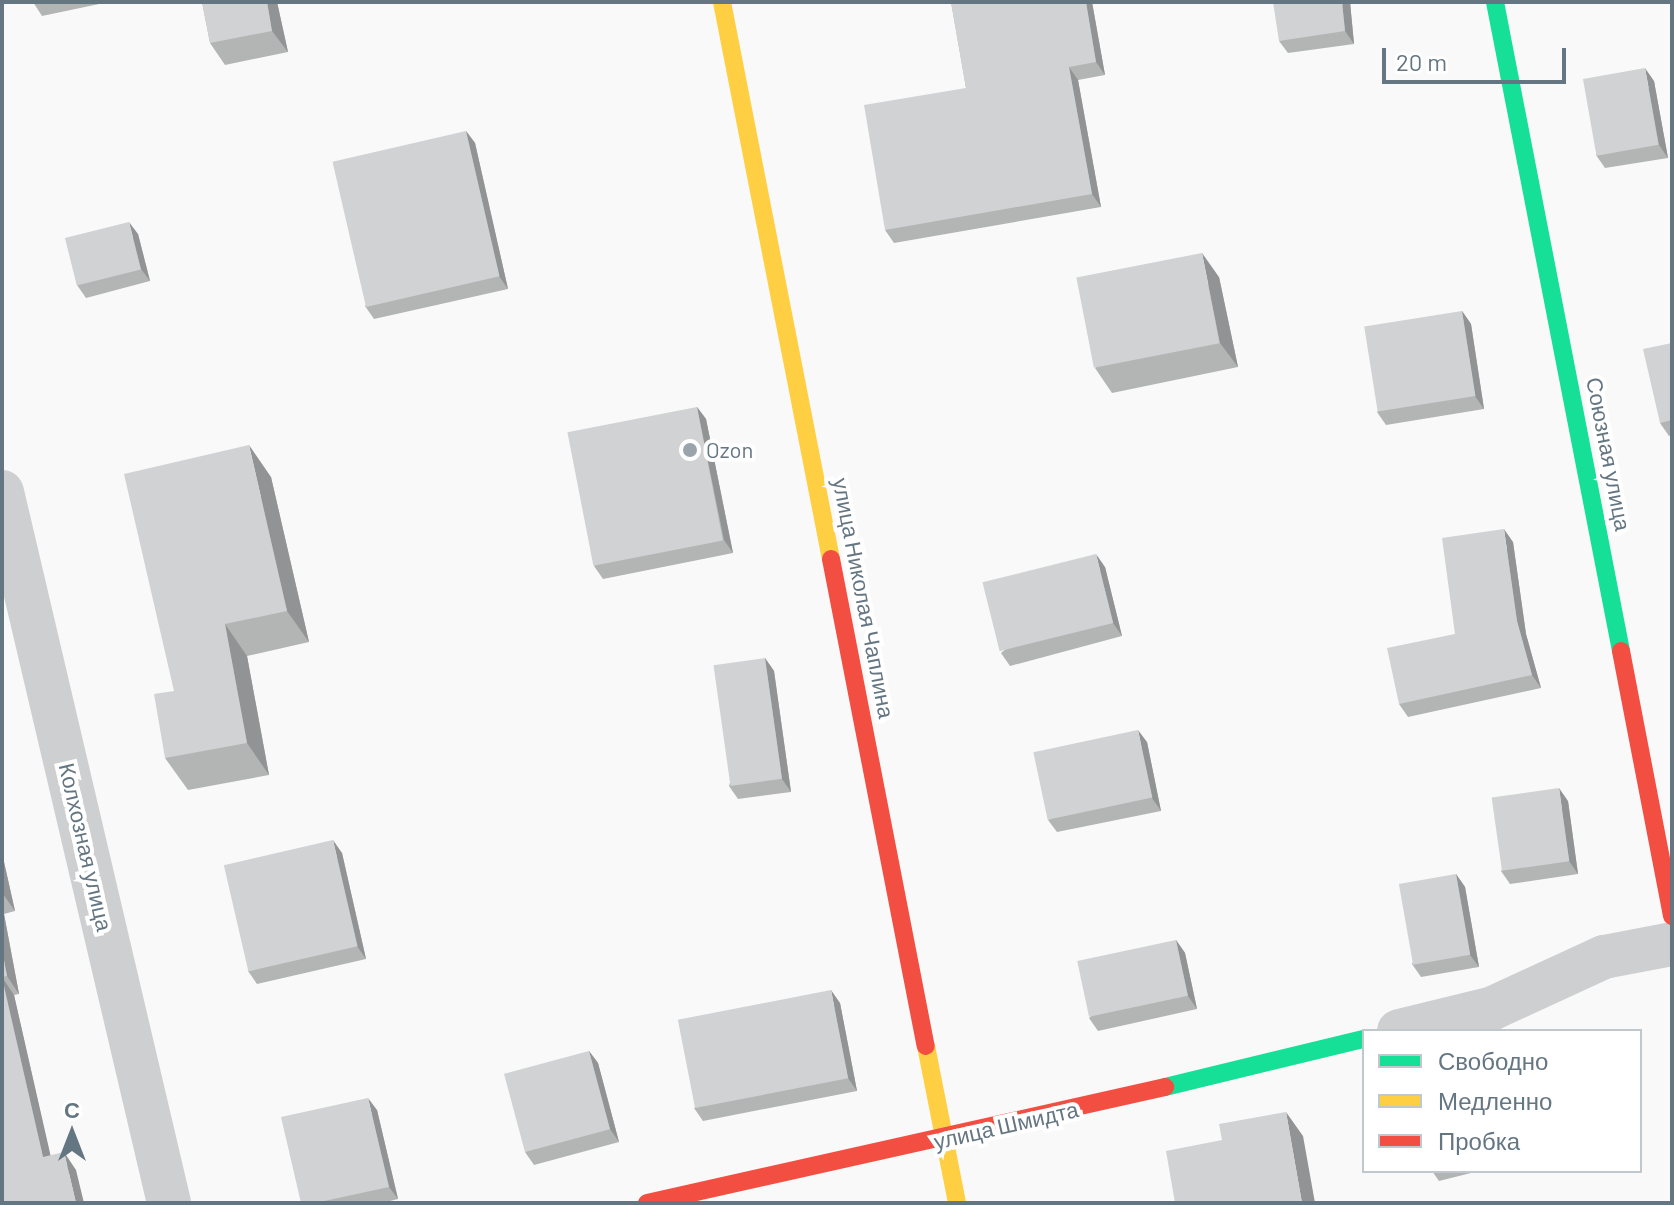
<!DOCTYPE html>
<meta charset="utf-8">
<style>
body{margin:0}
#map{position:relative;width:1674px;height:1205px;overflow:hidden;background:#f9f9f9;font-family:Barlow,sans-serif}
div>[style]{position:absolute}
.street>*{height:44px;margin:-22px;padding:0 22px;transform-origin:22px;border-radius:22px;background:#cecfd0}
.fast>*{height:18px;margin:-9px;padding:0 9px;transform-origin:9px;border-radius:9px;background:#16e098}
.slow>*{height:18px;margin:-9px;padding:0 9px;transform-origin:9px;border-radius:9px;background:#ffcf43}
.jam>*{height:18px;margin:-9px;padding:0 9px;transform-origin:9px;border-radius:9px;background:#f24e42}
.wall>*{inset:0;background:#b3b5b5}
.shaded-wall>*{inset:0;background:#929394}
.building>*{inset:0;background:#d0d2d3;transform-origin:0 0}
.dots>*{width:22px;height:22px;translate:-50% -50%;box-sizing:border-box;border:4px solid #fff;border-radius:50%}
span{translate:-50% -50%;white-space:nowrap;text-align:center;line-height:1.15;-webkit-text-stroke:8px #fff;paint-order:stroke}
.poi-label{font-size:22px;color:#657683}
.left{translate:0 -50%;text-align:left}
.street-label{font-size:22px;color:#657683}
.frame{position:absolute;inset:0;border:4px solid #657683;pointer-events:none}
.legend{position:absolute;left:1362px;top:1029px;width:280px;height:144px;box-sizing:border-box;background:#fff;border:2px solid #c1c8cd;margin:0;padding:10px 14px;list-style:none;font-size:24px;color:#657683}
.legend li{display:flex;align-items:center;gap:16px;height:40px}
.legend b{width:40px;border:2px solid #c1c8cd}
.north{position:absolute;left:32px;top:1093px;width:80px;height:80px;-webkit-text-stroke:6px #fff;paint-order:stroke;rotate:0deg;font-size:22px;font-weight:700;line-height:32px;text-align:center;color:#657683}
.north::after{content:'';display:block;margin:auto;width:28px;height:36px;background:#657683;clip-path:polygon(50% 0,100% 100%,50% 72%,0 100%)}
.scale{position:absolute;left:1382px;top:48px;width:184px;height:36px;box-sizing:border-box;border:4px solid #657683;border-top:0;padding-left:10px;font-size:24px;line-height:28px;white-space:nowrap;color:#657683;-webkit-text-stroke:6px #fff;paint-order:stroke}
</style>
<div id="map">
<div class="street">
<div style="left:2px;top:492px;width:730px;rotate:76.78deg"></div>
<div style="left:1399px;top:1031px;width:97px;rotate:-13.7deg"></div>
<div style="left:1493px;top:1008px;width:122px;rotate:-24.7deg"></div>
<div style="left:1604px;top:957px;width:69px;rotate:-10.8deg"></div>
</div>
<div class="fast">
<div style="left:1495px;top:2px;width:661px;rotate:79.01deg"></div>
<div style="left:1165px;top:1087px;width:205px;rotate:-13.6deg"></div>
</div>
<div class="slow">
<div style="left:722px;top:2px;width:568px;rotate:78.93deg"></div>
<div style="left:926px;top:1046px;width:160px;rotate:78.8deg"></div>
</div>
<div class="jam">
<div style="left:831px;top:559px;width:496px;rotate:79deg"></div>
<div style="left:1621px;top:651px;width:270px;rotate:79.1deg"></div>
<div style="left:647px;top:1203px;width:531px;rotate:-12.62deg"></div>
</div>
<div class="wall">
<div style="clip-path:polygon(33px 2px,103px 2px,104px 3px,42px 16px)"></div>
<div style="clip-path:polygon(202px 2px,277px 2px,288px 52px,225px 65px,210px 43px)"></div>
<div style="clip-path:polygon(951px 2px,1092px 2px,1105px 75px,1078px 80px,1101px 207px,894px 243px,885px 230px,966px 88px)"></div>
<div style="clip-path:polygon(1350px 2px,1354px 44px,1288px 53px,1279px 41px)"></div>
<div style="clip-path:polygon(1654px 81px,1668px 158px,1605px 168px,1596px 155px)"></div>
<div style="clip-path:polygon(466px 131px,475px 143px,508px 289px,374px 319px,365px 306px)"></div>
<div style="clip-path:polygon(138px 234px,150px 281px,86px 298px,77px 285px)"></div>
<div style="clip-path:polygon(1219px 277px,1238px 367px,1112px 393px,1095px 368px)"></div>
<div style="clip-path:polygon(1462px 311px,1471px 324px,1484px 409px,1386px 425px,1377px 412px)"></div>
<div style="clip-path:polygon(1672px 343px,1672px 435px,1669px 436px,1660px 423px)"></div>
<div style="clip-path:polygon(697px 407px,706px 419px,733px 553px,603px 579px,594px 566px)"></div>
<div style="clip-path:polygon(271px 477px,309px 642px,247px 656px,269px 775px,188px 790px,165px 758px,174px 691px)"></div>
<div style="clip-path:polygon(1513px 542px,1526px 634px,1541px 688px,1408px 717px,1399px 704px,1455px 634px)"></div>
<div style="clip-path:polygon(1105px 567px,1122px 636px,1010px 666px,1001px 653px)"></div>
<div style="clip-path:polygon(765px 658px,774px 671px,791px 792px,738px 799px,729px 786px)"></div>
<div style="clip-path:polygon(1147px 742px,1161px 811px,1057px 832px,1048px 820px)"></div>
<div style="clip-path:polygon(1568px 801px,1578px 874px,1510px 884px,1501px 871px)"></div>
<div style="clip-path:polygon(2px 853px,15px 911px,4px 914px,19px 994px,14px 995px,50px 1155px,76px 1170px,2px 1203px)"></div>
<div style="clip-path:polygon(342px 853px,366px 959px,257px 984px,248px 971px)"></div>
<div style="clip-path:polygon(1456px 874px,1465px 887px,1479px 967px,1421px 977px,1412px 964px)"></div>
<div style="clip-path:polygon(1176px 940px,1185px 953px,1197px 1009px,1098px 1031px,1089px 1018px)"></div>
<div style="clip-path:polygon(840px 1003px,857px 1091px,703px 1121px,694px 1108px)"></div>
<div style="clip-path:polygon(589px 1051px,598px 1063px,619px 1142px,534px 1165px,525px 1152px)"></div>
<div style="clip-path:polygon(377px 1110px,398px 1199px,382px 1203px,301px 1203px)"></div>
<div style="clip-path:polygon(1432px 1171px,1479px 1171px,1439px 1181px)"></div>
</div>
<div class="shaded-wall">
<div style="clip-path:polygon(267px 2px,277px 2px,288px 52px,272px 31px)"></div>
<div style="clip-path:polygon(1086px 2px,1092px 2px,1105px 75px,1096px 62px)"></div>
<div style="clip-path:polygon(1342px 2px,1350px 2px,1354px 44px,1345px 31px)"></div>
<div style="clip-path:polygon(1069px 67px,1078px 80px,1101px 207px,1092px 194px)"></div>
<div style="clip-path:polygon(1645px 68px,1654px 81px,1668px 158px,1659px 145px)"></div>
<div style="clip-path:polygon(466px 131px,475px 143px,508px 289px,499px 276px)"></div>
<div style="clip-path:polygon(129px 222px,138px 234px,150px 281px,141px 269px)"></div>
<div style="clip-path:polygon(1202px 253px,1219px 277px,1238px 367px,1220px 343px)"></div>
<div style="clip-path:polygon(1462px 311px,1471px 324px,1484px 409px,1475px 396px)"></div>
<div style="clip-path:polygon(697px 407px,706px 419px,733px 553px,724px 540px)"></div>
<div style="clip-path:polygon(249px 445px,271px 477px,309px 642px,287px 611px)"></div>
<div style="clip-path:polygon(1504px 529px,1513px 542px,1526px 634px,1541px 688px,1532px 675px,1517px 621px)"></div>
<div style="clip-path:polygon(1096px 554px,1105px 567px,1122px 636px,1113px 623px)"></div>
<div style="clip-path:polygon(225px 624px,247px 656px,269px 775px,247px 743px)"></div>
<div style="clip-path:polygon(765px 658px,774px 671px,791px 792px,782px 779px)"></div>
<div style="clip-path:polygon(1138px 730px,1147px 742px,1161px 811px,1152px 798px)"></div>
<div style="clip-path:polygon(1559px 788px,1568px 801px,1578px 874px,1569px 861px)"></div>
<div style="clip-path:polygon(333px 840px,342px 853px,366px 959px,357px 946px)"></div>
<div style="clip-path:polygon(2px 853px,15px 911px,3px 894px)"></div>
<div style="clip-path:polygon(1456px 874px,1465px 887px,1479px 967px,1470px 955px)"></div>
<div style="clip-path:polygon(2px 910px,4px 914px,19px 994px,7px 976px,2px 950px)"></div>
<div style="clip-path:polygon(1176px 940px,1185px 953px,1197px 1009px,1188px 996px)"></div>
<div style="clip-path:polygon(2px 977px,14px 995px,55px 1175px,43px 1157px)"></div>
<div style="clip-path:polygon(831px 990px,840px 1003px,857px 1091px,848px 1078px)"></div>
<div style="clip-path:polygon(589px 1051px,598px 1063px,619px 1142px,610px 1129px)"></div>
<div style="clip-path:polygon(368px 1098px,377px 1110px,398px 1199px,389px 1187px)"></div>
<div style="clip-path:polygon(1286px 1112px,1303px 1136px,1315px 1203px,1302px 1203px)"></div>
<div style="clip-path:polygon(64px 1152px,76px 1170px,84px 1203px,76px 1203px)"></div>
</div>
<div class="building">
<div style="clip-path:polygon(202px 2px,267px 2px,272px 31px,210px 43px)"></div>
<div style="clip-path:polygon(951px 2px,1086px 2px,1096px 62px,1069px 67px,1092px 194px,885px 230px,864px 105px,966px 88px)"></div>
<div style="clip-path:polygon(1273px 2px,1342px 2px,1345px 31px,1279px 41px)"></div>
<div style="left:1645px;top:68px;width:78px;height:63px;rotate:80deg"></div>
<div style="left:466px;top:131px;width:149px;height:137px;rotate:77deg"></div>
<div style="left:129px;top:222px;width:49px;height:66px;rotate:76deg"></div>
<div style="left:1202px;top:253px;width:92px;height:128px;rotate:79deg"></div>
<div style="left:1462px;top:311px;width:86px;height:99px;rotate:81deg"></div>
<div style="clip-path:polygon(1672px 343px,1672px 420px,1660px 423px,1643px 349px)"></div>
<div style="left:697px;top:407px;width:136px;height:132px;rotate:79deg"></div>
<div style="clip-path:polygon(249px 445px,287px 611px,225px 624px,247px 743px,165px 758px,154px 694px,174px 691px,124px 474px)"></div>
<div style="clip-path:polygon(1504px 529px,1517px 621px,1532px 675px,1399px 704px,1387px 648px,1455px 634px,1442px 538px)"></div>
<div style="left:1096px;top:554px;width:71px;height:117px;rotate:76deg"></div>
<div style="left:765px;top:658px;width:122px;height:52px;rotate:82deg"></div>
<div style="left:1138px;top:730px;width:69px;height:107px;rotate:78deg"></div>
<div style="left:1559px;top:788px;width:74px;height:68px;rotate:82deg"></div>
<div style="left:333px;top:840px;width:109px;height:112px;rotate:77deg"></div>
<div style="left:1456px;top:874px;width:82px;height:58px;rotate:80deg"></div>
<div style="left:1176px;top:940px;width:57px;height:101px;rotate:78deg"></div>
<div style="clip-path:polygon(2px 950px,7px 976px,2px 977px)"></div>
<div style="clip-path:polygon(2px 978px,43px 1157px,64px 1152px,76px 1203px,2px 1203px)"></div>
<div style="left:831px;top:990px;width:90px;height:156px;rotate:79deg"></div>
<div style="left:589px;top:1051px;width:81px;height:88px;rotate:75deg"></div>
<div style="clip-path:polygon(368px 1098px,389px 1187px,315px 1203px,301px 1203px,281px 1117px)"></div>
<div style="clip-path:polygon(1286px 1112px,1302px 1203px,1175px 1203px,1166px 1151px,1222px 1140px,1219px 1124px)"></div>
</div>
<div class="dots">
<div style="left:690px;top:450px;background:#99a4ac"></div>
</div>
<div class="poi-label">
<span class="left" style="left:706px;top:450px">Ozon</span>
</div>
<div class="street-label">
<span style="left:1609px;top:454px;rotate:79deg">Союзная улица</span>
<span style="left:864px;top:598px;rotate:79deg">улица Николая Чаплина</span>
<span style="left:86px;top:847px;rotate:77deg">Колхозная улица</span>
<span style="left:1006px;top:1125px;rotate:-13deg">улица Шмидта</span>
</div>
<div class="frame"></div>
<ul class="legend">
<li><b style="height:10px;background:#16e098"></b>Свободно</li>
<li><b style="height:10px;background:#ffcf43"></b>Медленно</li>
<li><b style="height:10px;background:#f24e42"></b>Пробка</li>
</ul>
<div class="north">С</div>
<div class="scale">20 m</div>
</div>
